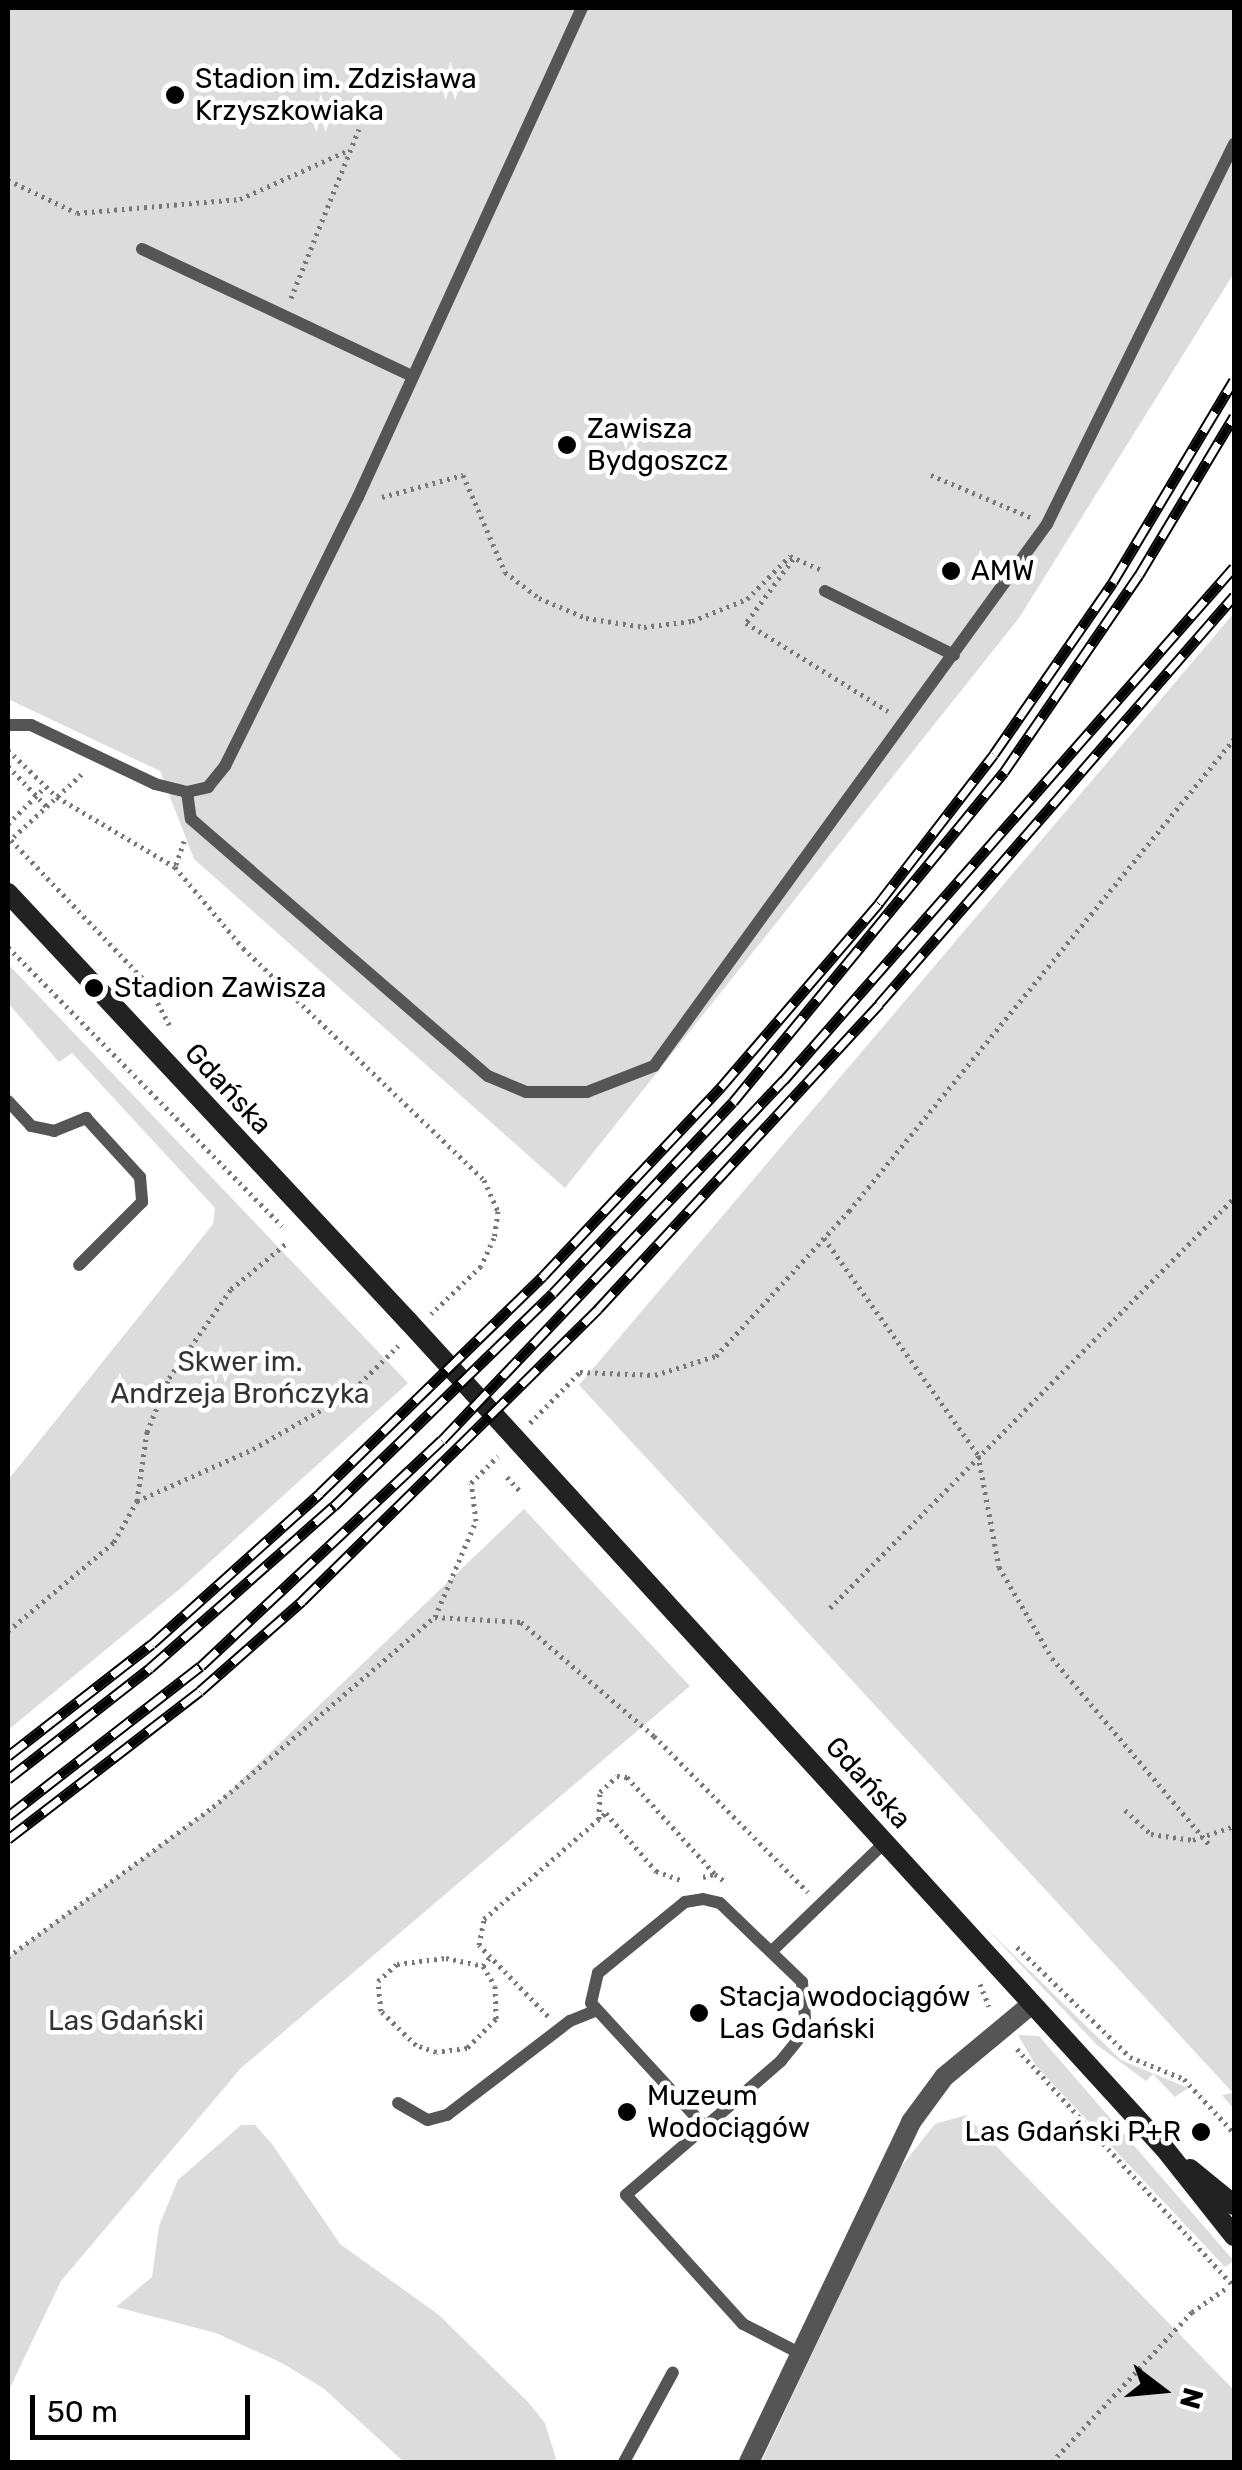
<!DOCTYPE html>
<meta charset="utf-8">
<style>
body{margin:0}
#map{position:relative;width:1242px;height:2470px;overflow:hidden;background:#fff;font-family:Rubik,sans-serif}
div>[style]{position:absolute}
.green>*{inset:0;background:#dcdcdc}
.path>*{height:5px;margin-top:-2.5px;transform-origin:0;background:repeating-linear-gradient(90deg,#777 0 2.5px,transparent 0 7.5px)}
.service>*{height:12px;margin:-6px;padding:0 6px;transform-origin:6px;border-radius:6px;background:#555}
.minor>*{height:20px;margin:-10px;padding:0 10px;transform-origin:10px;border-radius:10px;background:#555}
.secondary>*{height:20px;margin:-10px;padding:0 10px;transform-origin:10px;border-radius:10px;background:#222}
.rail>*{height:11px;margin-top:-5.5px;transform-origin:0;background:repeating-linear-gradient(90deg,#fff 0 22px,#000 0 44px);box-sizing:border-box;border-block:2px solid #000}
.dots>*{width:28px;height:28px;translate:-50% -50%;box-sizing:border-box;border:5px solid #fff;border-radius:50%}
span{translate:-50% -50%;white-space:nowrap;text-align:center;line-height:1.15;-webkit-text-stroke:9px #fff;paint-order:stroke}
.poi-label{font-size:28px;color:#000}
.left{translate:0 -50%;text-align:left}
.right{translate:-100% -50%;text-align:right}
.street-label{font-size:28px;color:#000}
.park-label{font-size:28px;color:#333}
.frame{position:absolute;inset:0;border:10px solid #000;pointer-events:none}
.north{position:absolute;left:1112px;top:2340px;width:100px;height:100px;-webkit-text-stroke:8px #fff;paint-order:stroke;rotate:106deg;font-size:28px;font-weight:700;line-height:40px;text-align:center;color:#000}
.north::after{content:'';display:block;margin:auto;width:35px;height:45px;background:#000;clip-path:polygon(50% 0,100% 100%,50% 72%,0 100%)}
.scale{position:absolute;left:30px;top:2395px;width:220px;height:45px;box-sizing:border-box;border:5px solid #000;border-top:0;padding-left:12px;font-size:30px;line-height:35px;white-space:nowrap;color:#000;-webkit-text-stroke:8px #fff;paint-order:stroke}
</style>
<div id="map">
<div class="green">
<div style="clip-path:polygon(8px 8px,1234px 8px,1234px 273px,1019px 618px,565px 1188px,194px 859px,160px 771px,8px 699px)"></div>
<div style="clip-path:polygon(1234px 613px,1234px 2109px,1222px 2095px,1233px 2093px,579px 1385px)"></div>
<div style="clip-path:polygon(8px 964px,408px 1383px,181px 1588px,8px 1730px,8px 1480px,213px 1224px,215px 1208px,72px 1053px,59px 1062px,8px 1003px)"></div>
<div style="clip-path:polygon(524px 1509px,690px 1686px,241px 2068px,61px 2281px,8px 2392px,8px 1957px,213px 1807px)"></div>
<div style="clip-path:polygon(982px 1924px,1121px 2060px,1188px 2088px,1175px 2097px,1153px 2074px,1146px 2081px,1097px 2045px)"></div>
<div style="clip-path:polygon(1018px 2035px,1039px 2036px,1234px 2261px,1225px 2267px,1036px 2066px)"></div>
<div style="clip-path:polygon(966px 2115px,1234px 2390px,1234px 2462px,761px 2462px,900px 2168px,935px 2124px)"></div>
<div style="clip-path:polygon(241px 2125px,255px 2125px,272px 2144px,340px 2244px,439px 2315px,528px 2402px,545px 2423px,557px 2462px,404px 2462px,323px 2388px,282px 2363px,216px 2333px,116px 2307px,152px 2277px,159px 2226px,178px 2180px)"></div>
</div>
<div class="path">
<div style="left:8px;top:180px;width:76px;rotate:25.6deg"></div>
<div style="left:77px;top:213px;width:164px;rotate:-4.9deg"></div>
<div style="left:240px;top:199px;width:120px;rotate:-24.2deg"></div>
<div style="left:291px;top:298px;width:182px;rotate:-68.1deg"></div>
<div style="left:931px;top:475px;width:108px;rotate:23deg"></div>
<div style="left:382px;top:497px;width:84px;rotate:-15.2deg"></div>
<div style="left:463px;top:475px;width:106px;rotate:66.6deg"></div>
<div style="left:505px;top:572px;width:43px;rotate:37.4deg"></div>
<div style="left:539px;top:598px;width:51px;rotate:23.1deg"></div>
<div style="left:586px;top:618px;width:59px;rotate:8.8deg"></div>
<div style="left:644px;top:627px;width:48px;rotate:-7.1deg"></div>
<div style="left:692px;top:621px;width:59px;rotate:-21.8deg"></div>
<div style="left:747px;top:599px;width:61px;rotate:-45deg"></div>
<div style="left:790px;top:556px;width:34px;rotate:24deg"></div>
<div style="left:793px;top:559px;width:79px;rotate:126.3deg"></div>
<div style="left:746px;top:623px;width:167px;rotate:31.8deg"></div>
<div style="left:8px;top:750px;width:68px;rotate:43.8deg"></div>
<div style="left:57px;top:797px;width:137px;rotate:30.7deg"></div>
<div style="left:8px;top:766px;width:57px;rotate:46.4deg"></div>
<div style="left:8px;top:824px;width:51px;rotate:-45deg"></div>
<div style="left:11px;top:840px;width:197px;rotate:46.4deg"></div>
<div style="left:147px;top:983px;width:49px;rotate:61.9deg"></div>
<div style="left:184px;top:841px;width:28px;rotate:109deg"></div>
<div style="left:175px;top:867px;width:106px;rotate:50deg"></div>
<div style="left:243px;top:948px;width:335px;rotate:43.9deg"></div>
<div style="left:484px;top:1180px;width:34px;rotate:66deg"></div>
<div style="left:498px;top:1211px;width:27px;rotate:98deg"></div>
<div style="left:494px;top:1238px;width:31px;rotate:115deg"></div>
<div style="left:481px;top:1266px;width:69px;rotate:136.2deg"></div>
<div style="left:8px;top:842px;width:102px;rotate:-42.6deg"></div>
<div style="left:8px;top:947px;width:391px;rotate:45.5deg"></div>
<div style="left:824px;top:1238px;width:266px;rotate:54.6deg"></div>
<div style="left:978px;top:1455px;width:114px;rotate:79.4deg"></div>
<div style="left:999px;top:1567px;width:105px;rotate:59.8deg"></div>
<div style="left:1052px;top:1658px;width:247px;rotate:49.9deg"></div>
<div style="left:530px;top:1423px;width:71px;rotate:-45.6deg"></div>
<div style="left:580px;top:1372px;width:75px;rotate:2.3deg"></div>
<div style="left:655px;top:1375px;width:64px;rotate:-17.3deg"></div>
<div style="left:716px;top:1356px;width:197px;rotate:-47.5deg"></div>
<div style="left:849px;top:1211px;width:609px;rotate:-50.8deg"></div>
<div style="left:507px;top:1477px;width:21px;rotate:47deg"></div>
<div style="left:137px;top:1501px;width:127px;rotate:-24.1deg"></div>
<div style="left:253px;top:1449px;width:111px;rotate:-29.8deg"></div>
<div style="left:349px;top:1394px;width:69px;rotate:-44.4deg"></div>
<div style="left:830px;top:1608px;width:576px;rotate:-45.42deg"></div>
<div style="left:435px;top:1617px;width:104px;rotate:-66.9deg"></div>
<div style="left:476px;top:1521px;width:38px;rotate:-97deg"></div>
<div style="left:471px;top:1483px;width:38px;rotate:-45deg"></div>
<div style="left:8px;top:1631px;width:138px;rotate:-40deg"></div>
<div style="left:114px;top:1542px;width:47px;rotate:-60.7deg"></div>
<div style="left:137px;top:1501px;width:70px;rotate:-81.8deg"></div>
<div style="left:147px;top:1432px;width:58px;rotate:-67.8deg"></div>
<div style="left:169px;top:1378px;width:108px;rotate:-55.1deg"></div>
<div style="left:231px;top:1289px;width:74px;rotate:-39.5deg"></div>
<div style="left:1125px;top:1810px;width:35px;rotate:43deg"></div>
<div style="left:1151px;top:1834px;width:42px;rotate:8.1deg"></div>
<div style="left:1193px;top:1840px;width:43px;rotate:-18.9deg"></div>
<div style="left:599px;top:1819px;width:27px;rotate:-88deg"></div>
<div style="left:600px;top:1792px;width:23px;rotate:-43deg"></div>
<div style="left:617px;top:1776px;width:10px;rotate:6deg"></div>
<div style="left:627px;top:1777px;width:131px;rotate:47.8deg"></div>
<div style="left:703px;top:1877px;width:12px;rotate:-14deg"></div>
<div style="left:715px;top:1874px;width:11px;rotate:38deg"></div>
<div style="left:1017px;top:1947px;width:158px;rotate:44.2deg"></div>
<div style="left:1130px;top:2057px;width:58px;rotate:22.2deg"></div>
<div style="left:1184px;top:2079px;width:74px;rotate:47.2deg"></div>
<div style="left:8px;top:1957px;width:254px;rotate:-36.2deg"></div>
<div style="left:213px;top:1807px;width:292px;rotate:-40.6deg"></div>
<div style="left:435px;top:1617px;width:86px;rotate:3.3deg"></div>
<div style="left:521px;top:1622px;width:175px;rotate:40.6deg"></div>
<div style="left:654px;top:1736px;width:219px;rotate:45.4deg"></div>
<div style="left:483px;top:1966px;width:23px;rotate:59deg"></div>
<div style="left:495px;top:1986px;width:33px;rotate:88deg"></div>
<div style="left:496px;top:2019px;width:41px;rotate:135deg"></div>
<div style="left:467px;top:2048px;width:31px;rotate:173deg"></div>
<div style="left:436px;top:2052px;width:21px;rotate:-161deg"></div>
<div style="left:416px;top:2045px;width:49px;rotate:-135.8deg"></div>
<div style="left:381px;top:2011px;width:30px;rotate:-96deg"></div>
<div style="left:378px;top:1981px;width:25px;rotate:-42deg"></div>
<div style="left:397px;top:1964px;width:49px;rotate:-7deg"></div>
<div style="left:446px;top:1958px;width:38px;rotate:12deg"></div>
<div style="left:483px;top:1966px;width:11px;rotate:-52deg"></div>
<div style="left:980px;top:1984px;width:24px;rotate:68deg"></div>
<div style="left:548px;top:2016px;width:99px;rotate:-134.2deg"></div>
<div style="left:479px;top:1945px;width:26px;rotate:-79deg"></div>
<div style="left:484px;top:1919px;width:162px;rotate:-41deg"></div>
<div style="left:606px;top:1813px;width:77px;rotate:49.2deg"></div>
<div style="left:656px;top:1871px;width:29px;rotate:20deg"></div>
<div style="left:1017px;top:2049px;width:322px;rotate:47.6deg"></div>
<div style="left:1052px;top:2462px;width:205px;rotate:-47deg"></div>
<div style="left:1192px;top:2312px;width:40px;rotate:-34.9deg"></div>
</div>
<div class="service">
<div style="left:142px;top:249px;width:298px;rotate:25.2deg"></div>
<div style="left:825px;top:591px;width:144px;rotate:26.4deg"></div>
<div style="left:8px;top:725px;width:23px"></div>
<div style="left:31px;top:725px;width:137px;rotate:25.4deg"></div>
<div style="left:155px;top:784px;width:33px;rotate:14deg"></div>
<div style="left:187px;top:792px;width:22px;rotate:-13deg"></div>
<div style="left:208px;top:787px;width:27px;rotate:-51deg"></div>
<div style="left:225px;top:766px;width:300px;rotate:-63.7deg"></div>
<div style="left:358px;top:497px;width:538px;rotate:-65.39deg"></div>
<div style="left:187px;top:792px;width:27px;rotate:82deg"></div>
<div style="left:191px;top:819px;width:393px;rotate:40.9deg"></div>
<div style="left:488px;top:1076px;width:41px;rotate:22.8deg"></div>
<div style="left:526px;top:1092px;width:61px"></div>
<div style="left:587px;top:1092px;width:72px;rotate:-21.2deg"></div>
<div style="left:654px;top:1066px;width:669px;rotate:-54.05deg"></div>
<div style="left:1047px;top:524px;width:424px;rotate:-63.8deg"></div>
<div style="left:8px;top:1101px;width:34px;rotate:47deg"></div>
<div style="left:31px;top:1126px;width:24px;rotate:12deg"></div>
<div style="left:54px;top:1131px;width:35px;rotate:-22deg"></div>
<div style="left:86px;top:1118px;width:80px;rotate:47.5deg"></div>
<div style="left:140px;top:1177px;width:25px;rotate:85deg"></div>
<div style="left:142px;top:1202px;width:89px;rotate:135deg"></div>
<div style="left:774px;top:1949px;width:154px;rotate:-43.9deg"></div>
<div style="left:398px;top:2103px;width:34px;rotate:30deg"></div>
<div style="left:428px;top:2120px;width:20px;rotate:-15deg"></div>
<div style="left:447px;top:2115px;width:155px;rotate:-37.4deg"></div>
<div style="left:570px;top:2021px;width:29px;rotate:-22deg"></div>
<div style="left:705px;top:2127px;width:168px;rotate:-132.6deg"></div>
<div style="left:591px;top:2003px;width:31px;rotate:-77deg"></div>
<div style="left:598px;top:1973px;width:112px;rotate:-39.2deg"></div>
<div style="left:685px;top:1902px;width:18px;rotate:-9deg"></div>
<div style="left:703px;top:1899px;width:17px;rotate:13deg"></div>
<div style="left:720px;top:1903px;width:114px;rotate:43.9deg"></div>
<div style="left:802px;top:1982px;width:48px;rotate:85.2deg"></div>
<div style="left:806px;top:2030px;width:40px;rotate:129deg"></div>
<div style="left:781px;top:2061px;width:101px;rotate:139deg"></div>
<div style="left:705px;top:2127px;width:104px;rotate:139.3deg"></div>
<div style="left:626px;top:2195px;width:174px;rotate:47.8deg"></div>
<div style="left:743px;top:2324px;width:65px;rotate:27.3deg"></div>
<div style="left:624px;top:2462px;width:102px;rotate:-61.4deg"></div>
</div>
<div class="minor">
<div style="left:749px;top:2462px;width:377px;rotate:-64.5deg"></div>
<div style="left:911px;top:2122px;width:56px;rotate:-53.7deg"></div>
<div style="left:944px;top:2077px;width:114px;rotate:-39.7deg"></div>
</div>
<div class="secondary">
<div style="left:8px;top:893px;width:587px;rotate:46.93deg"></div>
<div style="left:409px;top:1322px;width:1120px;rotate:47.57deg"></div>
<div style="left:1165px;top:2149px;width:111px;rotate:51.6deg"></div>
<div style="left:1190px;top:2169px;width:57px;rotate:39.3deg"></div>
</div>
<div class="rail">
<div style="left:8px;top:1756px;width:182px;rotate:-37.9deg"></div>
<div style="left:152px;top:1644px;width:226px;rotate:-41.9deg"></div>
<div style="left:320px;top:1493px;width:311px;rotate:-44.2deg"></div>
<div style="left:543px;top:1276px;width:260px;rotate:-46.7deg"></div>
<div style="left:721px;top:1087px;width:243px;rotate:-49.3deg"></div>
<div style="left:879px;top:903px;width:188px;rotate:-52.3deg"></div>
<div style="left:994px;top:754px;width:209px;rotate:-55.3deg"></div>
<div style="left:1113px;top:582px;width:235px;rotate:-59.1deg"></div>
<div style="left:8px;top:1779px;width:180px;rotate:-38deg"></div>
<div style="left:150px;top:1668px;width:245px;rotate:-41.4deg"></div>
<div style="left:334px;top:1506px;width:305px;rotate:-44.2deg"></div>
<div style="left:553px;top:1293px;width:262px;rotate:-46.7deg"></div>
<div style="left:733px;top:1102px;width:427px;rotate:-50.6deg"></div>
<div style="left:1004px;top:772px;width:239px;rotate:-55.6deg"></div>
<div style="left:1139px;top:575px;width:185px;rotate:-59.1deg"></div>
<div style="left:8px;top:1816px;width:244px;rotate:-37.9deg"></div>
<div style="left:201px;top:1666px;width:330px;rotate:-43.2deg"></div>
<div style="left:442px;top:1440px;width:497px;rotate:-46.5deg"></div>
<div style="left:784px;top:1080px;width:682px;rotate:-48.74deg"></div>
<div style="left:8px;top:1839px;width:242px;rotate:-37.6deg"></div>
<div style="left:200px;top:1691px;width:136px;rotate:-41.4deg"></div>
<div style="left:302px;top:1601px;width:416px;rotate:-44.6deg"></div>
<div style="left:598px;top:1309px;width:415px;rotate:-47.3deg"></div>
<div style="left:879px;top:1004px;width:541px;rotate:-48.97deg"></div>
</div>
<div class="dots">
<div style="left:175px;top:95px;background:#000"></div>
<div style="left:567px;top:445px;background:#000"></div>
<div style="left:951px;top:571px;background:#000"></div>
<div style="left:94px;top:988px;background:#000"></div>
<div style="left:699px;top:2013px;background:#000"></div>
<div style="left:627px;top:2112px;background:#000"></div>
<div style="left:1201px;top:2132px;background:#000"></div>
</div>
<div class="poi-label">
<span class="left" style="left:195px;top:95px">Stadion im. Zdzisława<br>Krzyszkowiaka</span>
<span class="left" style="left:587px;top:445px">Zawisza<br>Bydgoszcz</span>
<span class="left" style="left:971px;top:571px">AMW</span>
<span class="left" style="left:114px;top:988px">Stadion Zawisza</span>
<span class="left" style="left:719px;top:2013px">Stacja wodociągów<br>Las Gdański</span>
<span class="left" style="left:647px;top:2112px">Muzeum<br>Wodociągów</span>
<span class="right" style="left:1181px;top:2132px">Las Gdański P+R</span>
</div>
<div class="street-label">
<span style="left:228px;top:1089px;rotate:47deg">Gdańska</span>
<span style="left:868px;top:1783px;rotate:48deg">Gdańska</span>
</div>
<div class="park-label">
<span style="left:240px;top:1378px">Skwer im.<br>Andrzeja Brończyka</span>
<span style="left:126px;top:2021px">Las Gdański</span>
</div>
<div class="frame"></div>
<div class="north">N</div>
<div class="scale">50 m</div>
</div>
